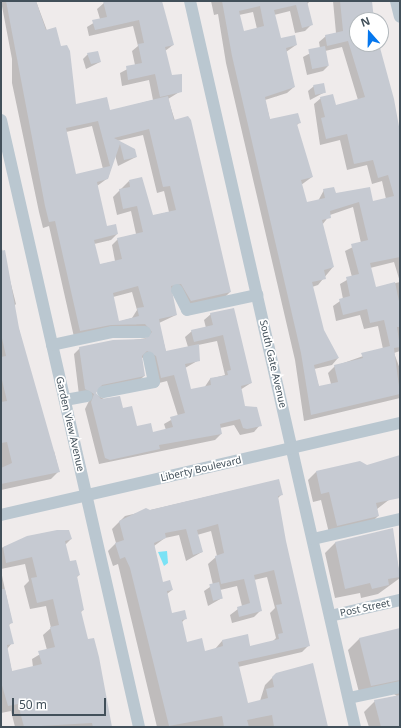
<!DOCTYPE html>
<style>
body{margin:0}
#map{position:relative;width:401px;height:728px;overflow:hidden;background:#efebeb;font-family:"Noto Sans",sans-serif}
div>[style]{position:absolute}
.water>*{inset:0;background:#7ae2f5}
.shadow>*{inset:0;background:#0003}
.building>*{inset:0;background:#c6cad2;transform-origin:0 0}
.minor>*{height:12px;margin:-6px;padding:0 6px;transform-origin:6px;border-radius:6px;background:#bac7d0}
span{translate:-50% -50%;white-space:nowrap;text-align:center;line-height:1.15;-webkit-text-stroke:3.5px #fff;paint-order:stroke}
.street-label{font-size:10px;color:#42505a}
.frame{position:absolute;inset:0;border:2px solid #42505a;pointer-events:none}
.north{position:absolute;left:349px;top:12px;width:40px;height:40px;box-sizing:border-box;background:#fff;border:1px solid #b3b9bd;border-radius:50%;rotate:340deg;font-size:11px;font-weight:700;line-height:16px;text-align:center;color:#42505a}
.north::after{content:'';display:block;margin:auto;width:14px;height:18px;background:#0577ee;clip-path:polygon(50% 0,100% 100%,50% 72%,0 100%)}
.scale{position:absolute;left:12px;top:698px;width:94px;height:18px;box-sizing:border-box;border:2px solid #42505a;border-top:0;padding-left:5px;font-size:12px;line-height:14px;white-space:nowrap;color:#42505a;-webkit-text-stroke:3px #fff;paint-order:stroke}
</style>
<div id="map">
<div class="water">
<div style="clip-path:polygon(167px 551px,168px 563px,164px 566px,158px 552px)"></div>
</div>
<div class="shadow">
<div style="clip-path:polygon(evenodd,1px 1px,36px 1px,75px 106px,110px 111px,153px 100px,149px 80px,122px 86px,120px 73px,135px 65px,132px 51px,138px 46px,133px 26px,89px 36px,87px 27px,100px 19px,97px 9px,104px 3px,161px 1px,173px 45px,165px 51px,171px 76px,181px 91px,168px 99px,230px 292px,224px 298px,185px 307px,171px 290px,176px 315px,159px 323px,166px 352px,188px 347px,185px 337px,192px 331px,206px 328px,204px 320px,211px 314px,233px 309px,251px 383px,240px 390px,244px 407px,260px 425px,254px 432px,240px 435px,234px 425px,220px 428px,221px 434px,215px 440px,99px 464px,85px 409px,89px 401px,79px 395px,74px 354px,80px 348px,147px 338px,139px 330px,74px 337px,49px 226px,43px 228px,39px 212px,12px 83px,12px 59px,1px 1px,92px 126px,103px 169px,75px 175px,66px 132px,92px 126px,1px 1px,143px 135px,157px 193px,164px 191px,169px 212px,152px 216px,129px 181px,113px 197px,117px 215px,131px 211px,136px 234px,118px 239px,112px 245px,115px 261px,99px 265px,94px 244px,111px 240px,117px 234px,106px 227px,97px 186px,108px 178px,115px 155px,118px 166px,136px 157px,117px 141px,143px 135px,1px 1px,132px 292px,137px 310px,132px 318px,118px 322px,113px 297px,132px 292px,1px 1px,217px 341px,225px 375px,210px 379px,204px 388px,190px 390px,185px 368px,199px 360px,198px 345px,217px 341px,1px 1px,141px 357px,150px 362px,155px 384px,167px 381px,178px 416px,164px 424px,166px 430px,152px 433px,136px 428px,122px 409px,95px 394px,97px 390px,138px 382px,144px 376px,141px 357px)"></div>
<div style="clip-path:polygon(evenodd,211px 1px,310px 1px,307px 4px,312px 24px,305px 31px,295px 33px,290px 11px,274px 15px,280px 39px,296px 45px,286px 52px,294px 87px,287px 93px,265px 100px,270px 120px,300px 122px,296px 126px,312px 177px,301px 185px,306px 204px,318px 201px,324px 190px,372px 202px,386px 199px,382px 181px,372px 184px,367px 165px,347px 170px,340px 140px,320px 145px,314px 104px,321px 98px,335px 106px,358px 100px,342px 47px,325px 51px,328px 66px,323px 71px,307px 75px,303px 57px,320px 48px,319px 42px,326px 36px,336px 33px,333px 1px,370px 1px,373px 20px,357px 20px,357px 44px,368px 44px,400px 134px,400px 351px,394px 353px,400px 369px,400px 398px,304px 421px,295px 360px,226px 63px,218px 14px,214px 15px,211px 1px,253px 12px,257px 29px,243px 32px,239px 15px,253px 12px,211px 1px,353px 207px,361px 243px,345px 251px,352px 277px,340px 284px,343px 299px,333px 306px,336px 321px,360px 315px,364px 329px,378px 326px,383px 349px,335px 366px,328px 373px,331px 384px,319px 387px,314px 369px,332px 365px,338px 358px,323px 331px,312px 287px,318px 285px,333px 267px,322px 225px,330px 215px,353px 207px,211px 1px,394px 262px,400px 282px,375px 288px,370px 268px,394px 262px)"></div>
<div style="clip-path:polygon(88px 54px,100px 62px,86px 69px,83px 59px)"></div>
<div style="clip-path:polygon(314px 86px,325px 92px,310px 100px,308px 91px)"></div>
<div style="clip-path:polygon(1px 245px,16px 304px,13px 307px,51px 452px,54px 451px,59px 471px,51px 479px,1px 490px)"></div>
<div style="clip-path:polygon(366px 466px,390px 499px,377px 509px,378px 516px,370px 524px,329px 533px,321px 500px,313px 502px,308px 480px,316px 472px)"></div>
<div style="clip-path:polygon(evenodd,278px 480px,282px 494px,277px 499px,285px 541px,309px 645px,302px 652px,238px 667px,247px 704px,260px 701px,265px 685px,276px 674px,327px 727px,157px 727px,118px 564px,113px 566px,108px 551px,116px 543px,112px 529px,125px 516px,278px 480px,211px 531px,217px 556px,208px 564px,213px 585px,204px 591px,208px 606px,222px 598px,220px 590px,237px 586px,242px 606px,230px 615px,232px 623px,254px 617px,261px 610px,254px 580px,267px 577px,275px 608px,270px 613px,276px 638px,272px 642px,250px 647px,247px 635px,222px 641px,215px 649px,204px 652px,186px 643px,181px 623px,186px 618px,171px 614px,167px 594px,172px 590px,162px 584px,154px 546px,165px 538px,179px 535px,186px 561px,202px 552px,197px 535px,211px 531px)"></div>
<div style="clip-path:polygon(392px 529px,400px 578px,378px 594px,361px 598px,360px 593px,335px 598px,325px 553px,335px 543px)"></div>
<div style="clip-path:polygon(44px 533px,71px 539px,65px 545px,69px 562px,79px 575px,76px 578px,83px 610px,80px 613px,111px 727px,15px 727px,11px 711px,1px 713px,1px 571px,12px 622px,8px 626px,12px 643px,7px 649px,12px 672px,33px 667px,32px 659px,47px 650px,43px 635px,51px 628px,46px 606px,30px 609px,24px 586px,29px 581px,25px 564px,1px 569px,1px 548px)"></div>
<div style="clip-path:polygon(400px 629px,400px 727px,369px 727px,364px 712px,375px 701px,397px 696px,388px 690px,360px 696px,348px 650px,359px 639px)"></div>
</div>
<div class="building">
<div style="clip-path:polygon(evenodd,6px 1px,36px 1px,46px 30px,56px 27px,61px 46px,67px 45px,70px 51px,76px 104px,107px 97px,110px 110px,168px 96px,174px 120px,188px 116px,191px 120px,231px 292px,191px 301px,181px 284px,171px 286px,177px 315px,159px 319px,166px 351px,199px 344px,200px 361px,185px 364px,191px 389px,211px 385px,210px 378px,228px 375px,227px 371px,231px 370px,223px 335px,194px 342px,191px 330px,213px 325px,210px 313px,234px 308px,252px 383px,241px 386px,245px 406px,257px 407px,262px 426px,247px 429px,243px 428px,240px 419px,220px 424px,222px 434px,159px 445px,160px 449px,110px 460px,105px 458px,91px 402px,94px 394px,85px 389px,79px 347px,113px 340px,145px 339px,152px 332px,145px 324px,111px 325px,80px 331px,55px 221px,49px 222px,45px 206px,6px 1px,98px 121px,110px 166px,76px 174px,66px 128px,98px 121px,6px 1px,149px 129px,163px 187px,170px 186px,176px 210px,153px 215px,142px 177px,129px 180px,130px 187px,119px 189px,123px 209px,137px 206px,143px 232px,117px 238px,122px 259px,100px 264px,94px 240px,118px 234px,116px 224px,107px 226px,97px 182px,108px 179px,120px 144px,124px 160px,137px 157px,135px 149px,114px 138px,149px 129px,6px 1px,138px 286px,144px 307px,137px 308px,139px 316px,119px 321px,113px 293px,138px 286px,6px 1px,147px 351px,156px 356px,161px 378px,174px 375px,185px 413px,170px 417px,173px 427px,153px 432px,151px 423px,137px 426px,132px 406px,123px 408px,120px 396px,101px 399px,96px 393px,102px 385px,145px 376px,142px 356px,147px 351px)"></div>
<div style="clip-path:polygon(103px 1px,162px 1px,174px 45px,165px 47px,172px 75px,182px 74px,182px 92px,160px 97px,155px 74px,128px 80px,126px 66px,142px 63px,138px 44px,144px 43px,139px 20px,95px 30px,92px 20px,107px 17px)"></div>
<div style="clip-path:polygon(evenodd,222px 1px,307px 1px,313px 25px,302px 28px,296px 5px,274px 10px,281px 38px,295px 35px,297px 45px,286px 48px,295px 87px,265px 97px,270px 119px,298px 113px,301px 123px,297px 124px,313px 177px,301px 180px,307px 202px,325px 198px,323px 189px,334px 187px,336px 193px,370px 187px,373px 201px,394px 196px,388px 175px,378px 178px,373px 160px,354px 164px,347px 134px,326px 139px,321px 118px,325px 117px,320px 97px,333px 94px,336px 105px,365px 97px,348px 41px,327px 46px,325px 35px,343px 31px,340px 1px,372px 1px,374px 20px,357px 20px,357px 44px,379px 44px,394px 99px,400px 132px,400px 257px,370px 263px,376px 287px,395px 282px,400px 306px,400px 327px,397px 327px,400px 347px,394px 348px,400px 394px,311px 415px,301px 353px,232px 56px,222px 1px,260px 6px,264px 26px,244px 31px,239px 11px,260px 6px,222px 1px,359px 202px,368px 240px,351px 244px,359px 274px,346px 277px,350px 296px,339px 299px,343px 315px,367px 309px,370px 323px,384px 320px,390px 346px,361px 353px,363px 358px,334px 365px,338px 382px,319px 386px,314px 365px,339px 358px,324px 330px,312px 282px,326px 279px,324px 270px,334px 267px,322px 220px,331px 218px,330px 211px,359px 202px)"></div>
<div style="left:325px;top:46px;width:20px;height:17px;rotate:79deg"></div>
<div style="clip-path:polygon(98px 51px,101px 62px,91px 64px,87px 53px)"></div>
<div style="left:324px;top:83px;width:10px;height:11px;rotate:79deg"></div>
<div style="clip-path:polygon(5px 250px,19px 328px,60px 472px,1px 484px,1px 468px,12px 463px,7px 442px,1px 443px,1px 402px,7px 401px,1px 376px,1px 357px,6px 356px,1px 334px,1px 251px)"></div>
<div style="clip-path:polygon(400px 455px,400px 498px,376px 503px,379px 516px,337px 526px,329px 492px,321px 494px,316px 471px,360px 461px,367px 465px)"></div>
<div style="clip-path:polygon(evenodd,279px 479px,283px 495px,278px 496px,286px 541px,310px 646px,238px 662px,248px 703px,268px 698px,266px 689px,274px 687px,272px 677px,276px 673px,313px 663px,328px 727px,274px 727px,272px 715px,247px 720px,249px 727px,224px 727px,222px 716px,169px 726px,130px 568px,125px 557px,120px 559px,115px 543px,124px 540px,119px 521px,146px 508px,150px 510px,279px 479px,218px 524px,224px 553px,215px 556px,221px 584px,244px 579px,250px 603px,237px 607px,239px 617px,262px 611px,254px 575px,274px 570px,282px 604px,276px 605px,283px 633px,278px 634px,279px 639px,250px 646px,248px 634px,222px 640px,223px 646px,205px 651px,202px 638px,187px 642px,182px 620px,187px 619px,185px 610px,172px 613px,167px 591px,173px 590px,170px 580px,163px 582px,154px 543px,166px 538px,165px 533px,186px 529px,193px 555px,203px 552px,197px 530px,218px 524px)"></div>
<div style="clip-path:polygon(393px 528px,400px 577px,388px 579px,389px 585px,372px 589px,370px 583px,345px 589px,335px 542px)"></div>
<div style="clip-path:polygon(57px 530px,69px 530px,72px 539px,65px 541px,70px 561px,76px 560px,80px 575px,77px 576px,84px 610px,81px 611px,88px 639px,94px 638px,99px 657px,112px 727px,93px 727px,92px 723px,24px 727px,18px 704px,8px 706px,1px 682px,1px 589px,5px 589px,13px 623px,9px 624px,14px 644px,7px 645px,12px 671px,42px 664px,38px 651px,55px 647px,50px 627px,59px 625px,53px 599px,37px 603px,31px 578px,37px 577px,32px 557px,6px 563px,3px 547px,27px 536px)"></div>
<div style="left:219px;top:582px;width:17px;height:10px;rotate:77deg"></div>
<div style="clip-path:polygon(400px 628px,400px 680px,371px 686px,359px 638px)"></div>
<div style="clip-path:polygon(400px 695px,400px 727px,381px 727px,374px 700px)"></div>
</div>
<div class="minor">
<div style="left:190px;top:1px;width:745px;rotate:77.2deg"></div>
<div style="left:396px;top:1px;width:16px;rotate:76deg"></div>
<div style="left:1px;top:120px;width:622px;rotate:77.19deg"></div>
<div style="left:177px;top:290px;width:22px;rotate:63deg"></div>
<div style="left:187px;top:310px;width:72px;rotate:-12.1deg"></div>
<div style="left:52px;top:345px;width:61px;rotate:-12.2deg"></div>
<div style="left:112px;top:332px;width:33px"></div>
<div style="left:103px;top:392px;width:52px;rotate:-11.1deg"></div>
<div style="left:154px;top:382px;width:25px;rotate:-102deg"></div>
<div style="left:65px;top:400px;width:22px;rotate:-10deg"></div>
<div style="left:1px;top:515px;width:409px;rotate:-13deg"></div>
<div style="left:313px;top:539px;width:89px;rotate:-12.9deg"></div>
<div style="left:330px;top:616px;width:72px;rotate:-12.9deg"></div>
<div style="left:349px;top:698px;width:52px;rotate:-12.2deg"></div>
</div>
<div class="street-label">
<span style="left:273px;top:364px;rotate:77deg">South Gate Avenue</span>
<span style="left:70px;top:424px;rotate:77deg">Garden View Avenue</span>
<span style="left:201px;top:469px;rotate:-13deg">Liberty Boulevard</span>
<span style="left:365px;top:608px;rotate:-12deg">Post Street</span>
</div>
<div class="frame"></div>
<div class="north">N</div>
<div class="scale">50 m</div>
</div>
